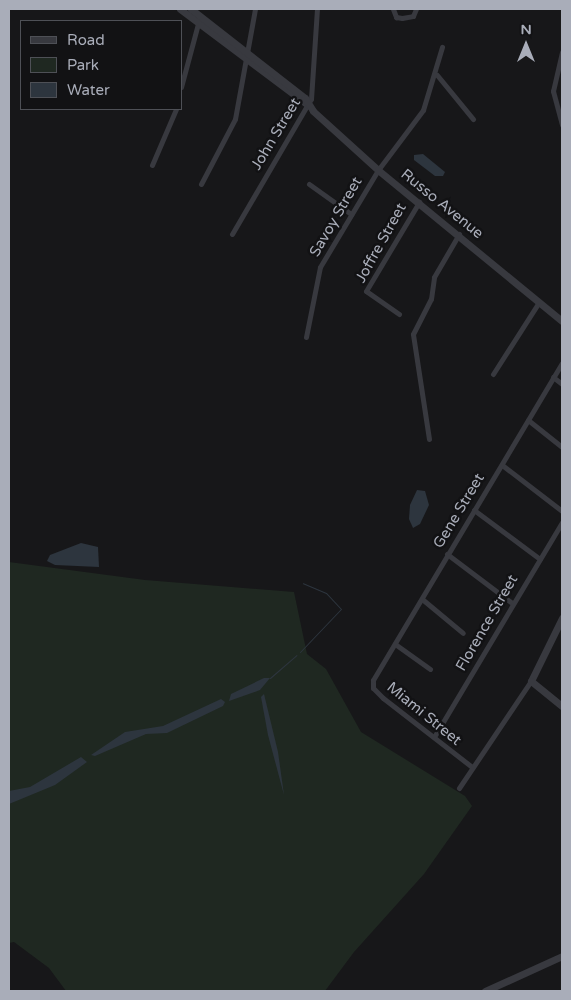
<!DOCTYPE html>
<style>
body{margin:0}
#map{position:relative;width:571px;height:1000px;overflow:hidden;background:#171719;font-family:"Varela Round",sans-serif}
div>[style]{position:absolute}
.green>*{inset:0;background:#1f2821}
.water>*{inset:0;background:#2d353e}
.stream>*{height:1px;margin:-0.5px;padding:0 0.5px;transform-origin:0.5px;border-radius:0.5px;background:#2d353e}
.minor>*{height:5px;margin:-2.5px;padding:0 2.5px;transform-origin:2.5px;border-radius:2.5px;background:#38393f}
.tertiary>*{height:7px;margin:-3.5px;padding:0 3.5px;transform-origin:3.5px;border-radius:3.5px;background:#38393f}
span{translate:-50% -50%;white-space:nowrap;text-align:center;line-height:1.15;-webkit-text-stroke:5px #121214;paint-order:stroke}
.street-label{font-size:15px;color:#a9adb9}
.frame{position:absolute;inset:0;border:10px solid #a9adb9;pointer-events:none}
.legend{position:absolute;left:20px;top:20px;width:162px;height:90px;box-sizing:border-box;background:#121214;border:1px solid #4e5056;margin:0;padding:6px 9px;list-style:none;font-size:15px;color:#a9adb9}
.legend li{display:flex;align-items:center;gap:10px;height:25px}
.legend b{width:25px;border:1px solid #4e5056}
.north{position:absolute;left:501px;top:20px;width:50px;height:50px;-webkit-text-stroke:4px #121214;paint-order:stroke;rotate:0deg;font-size:14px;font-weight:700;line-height:20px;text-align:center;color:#a9adb9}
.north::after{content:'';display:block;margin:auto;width:18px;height:22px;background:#a9adb9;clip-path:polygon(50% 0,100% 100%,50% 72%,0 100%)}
</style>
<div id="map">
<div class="green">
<div style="clip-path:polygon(9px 562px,145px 580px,294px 592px,307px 654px,326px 669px,361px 732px,465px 796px,472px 806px,424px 874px,354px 952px,325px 991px,66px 991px,49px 968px,14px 942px,9px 943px)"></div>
</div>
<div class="water">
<div style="clip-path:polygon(423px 154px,445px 172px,443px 176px,435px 176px,414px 160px,414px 155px)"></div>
<div style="clip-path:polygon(417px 490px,425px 491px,429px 505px,420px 524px,413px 528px,409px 519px,410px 505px)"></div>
<div style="clip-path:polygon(81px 543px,98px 547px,99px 567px,55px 565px,47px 561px,50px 555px)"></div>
<div style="clip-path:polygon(264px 678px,270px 678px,260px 690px,229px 701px,231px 694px)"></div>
<div style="clip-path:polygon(264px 694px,278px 752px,284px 795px,268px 735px,261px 697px)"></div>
<div style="clip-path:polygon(221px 699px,225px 702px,223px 706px,167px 733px,146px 734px,95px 756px,91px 755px,125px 732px,163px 726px)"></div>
<div style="clip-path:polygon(81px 757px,87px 762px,55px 785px,9px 804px,9px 791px,30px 787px)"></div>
</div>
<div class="stream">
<div style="left:300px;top:652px;width:59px;rotate:-46.4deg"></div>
<div style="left:341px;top:609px;width:22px;rotate:-133deg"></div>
<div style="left:326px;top:593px;width:25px;rotate:-157deg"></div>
<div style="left:270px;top:678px;width:35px;rotate:-41deg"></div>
</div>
<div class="minor">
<div style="left:393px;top:9px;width:9px;rotate:69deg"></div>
<div style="left:396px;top:17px;width:6px;rotate:9deg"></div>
<div style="left:402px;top:18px;width:11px;rotate:-10deg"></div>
<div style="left:413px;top:16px;width:8px;rotate:-67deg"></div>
<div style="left:562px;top:52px;width:40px;rotate:103deg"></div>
<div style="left:553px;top:91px;width:35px;rotate:75deg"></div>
<div style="left:437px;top:75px;width:57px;rotate:50.7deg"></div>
<div style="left:181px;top:87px;width:69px;rotate:-75deg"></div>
<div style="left:152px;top:165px;width:61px;rotate:-66.8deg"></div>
<div style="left:201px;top:184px;width:73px;rotate:-62.4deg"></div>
<div style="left:235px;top:119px;width:112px;rotate:-79.7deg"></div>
<div style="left:309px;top:184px;width:52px;rotate:35.5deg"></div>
<div style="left:232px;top:234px;width:156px;rotate:-59.7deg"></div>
<div style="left:311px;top:99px;width:90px;rotate:-86.2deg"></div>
<div style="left:399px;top:314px;width:40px;rotate:-145.1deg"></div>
<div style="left:366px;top:291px;width:104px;rotate:-59.2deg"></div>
<div style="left:306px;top:337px;width:71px;rotate:-78.7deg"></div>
<div style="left:320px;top:267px;width:113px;rotate:-59.1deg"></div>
<div style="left:378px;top:170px;width:75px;rotate:-53.1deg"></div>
<div style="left:423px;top:110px;width:66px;rotate:-73.2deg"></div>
<div style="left:493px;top:374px;width:85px;rotate:-57.4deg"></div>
<div style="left:553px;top:377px;width:11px;rotate:38deg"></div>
<div style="left:528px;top:420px;width:43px;rotate:38.5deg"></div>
<div style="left:429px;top:439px;width:106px;rotate:-98.7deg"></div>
<div style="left:413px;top:334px;width:39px;rotate:-63deg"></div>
<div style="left:431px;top:299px;width:22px;rotate:-82deg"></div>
<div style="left:434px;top:277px;width:50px;rotate:-59.8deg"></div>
<div style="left:502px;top:465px;width:76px;rotate:37.5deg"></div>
<div style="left:474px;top:510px;width:82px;rotate:36.6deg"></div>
<div style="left:447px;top:554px;width:81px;rotate:37deg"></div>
<div style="left:422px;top:599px;width:53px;rotate:39.7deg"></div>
<div style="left:395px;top:644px;width:43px;rotate:35.5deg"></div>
<div style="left:434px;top:737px;width:250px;rotate:-59.2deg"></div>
<div style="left:472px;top:767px;width:113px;rotate:-142.2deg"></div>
<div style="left:383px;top:698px;width:14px;rotate:-135deg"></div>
<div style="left:373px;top:688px;width:8px;rotate:-90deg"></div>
<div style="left:373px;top:680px;width:369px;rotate:-59.2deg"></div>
<div style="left:459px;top:788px;width:129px;rotate:-56.1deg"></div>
</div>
<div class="tertiary">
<div style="left:180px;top:9px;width:160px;rotate:36.9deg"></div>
<div style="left:191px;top:9px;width:145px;rotate:38deg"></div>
<div style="left:305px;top:98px;width:15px;rotate:58deg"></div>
<div style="left:313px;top:111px;width:88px;rotate:42.2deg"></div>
<div style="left:378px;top:170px;width:238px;rotate:39.4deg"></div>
<div style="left:562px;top:618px;width:70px;rotate:116.2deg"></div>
<div style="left:531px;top:681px;width:40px;rotate:39deg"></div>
<div style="left:485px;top:991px;width:85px;rotate:-24.4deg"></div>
</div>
<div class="street-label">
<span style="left:276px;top:134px;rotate:-59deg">John Street</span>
<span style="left:442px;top:204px;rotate:39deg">Russo Avenue</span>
<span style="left:336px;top:217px;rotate:-60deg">Savoy Street</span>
<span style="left:381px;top:243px;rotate:-61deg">Joffre Street</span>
<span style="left:459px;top:511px;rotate:-59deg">Gene Street</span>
<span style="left:487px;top:623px;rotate:-60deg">Florence Street</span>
<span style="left:424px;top:714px;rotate:39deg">Miami Street</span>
</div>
<div class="frame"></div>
<ul class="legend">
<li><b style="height:6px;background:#38393f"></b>Road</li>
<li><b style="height:14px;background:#1f2821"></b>Park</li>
<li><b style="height:14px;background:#2d353e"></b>Water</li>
</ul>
<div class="north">N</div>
</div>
